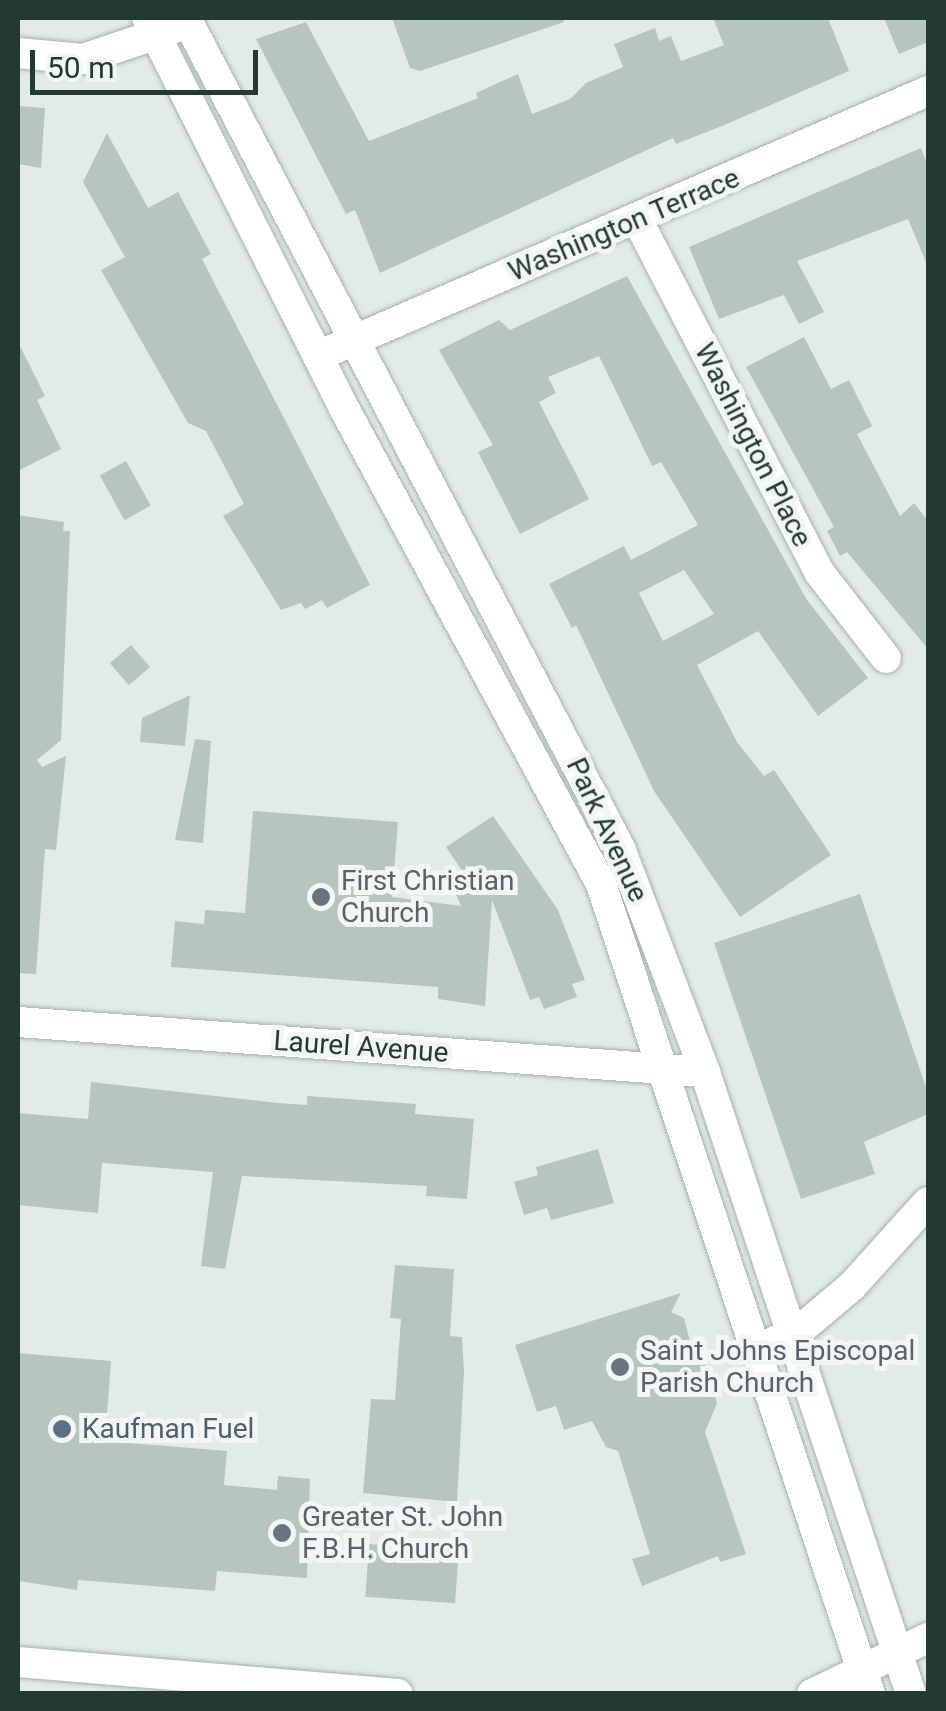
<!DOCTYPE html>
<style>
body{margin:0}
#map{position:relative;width:946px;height:1711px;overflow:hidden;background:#e2ebe7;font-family:Roboto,sans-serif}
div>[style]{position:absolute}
.building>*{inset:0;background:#b7c5c0;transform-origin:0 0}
.roads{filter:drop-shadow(0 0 2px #a5b2ae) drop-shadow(0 0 2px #a5b2ae)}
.street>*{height:30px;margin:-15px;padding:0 15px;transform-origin:15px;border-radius:15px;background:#fff}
.secondary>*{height:30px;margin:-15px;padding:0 15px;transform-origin:15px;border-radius:15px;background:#fff}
.dots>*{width:28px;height:28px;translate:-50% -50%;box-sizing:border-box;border:5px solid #f2f7f5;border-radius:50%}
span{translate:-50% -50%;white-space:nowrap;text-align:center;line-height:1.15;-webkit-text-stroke:10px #f2f7f5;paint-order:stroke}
.street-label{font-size:28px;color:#233a34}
.worship-label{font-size:28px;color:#5b616d}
.left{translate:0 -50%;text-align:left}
.service-label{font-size:28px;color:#4e5e75}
.frame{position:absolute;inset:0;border:20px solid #233a34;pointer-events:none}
.scale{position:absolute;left:30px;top:50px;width:228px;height:45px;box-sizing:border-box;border:5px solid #233a34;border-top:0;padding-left:12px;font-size:30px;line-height:35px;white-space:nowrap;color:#233a34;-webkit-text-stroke:8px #f2f7f5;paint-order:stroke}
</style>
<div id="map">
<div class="building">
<div style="clip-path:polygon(392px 18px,564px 18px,564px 22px,420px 71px,410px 68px)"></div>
<div style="clip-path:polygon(713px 18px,828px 18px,849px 71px,722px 126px,676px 144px,673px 138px,380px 273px,355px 210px,346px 214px,256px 39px,306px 22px,369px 141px,478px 98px,476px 93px,518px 74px,532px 114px,570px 99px,586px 83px,623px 67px,614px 44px,655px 28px,659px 41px,671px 36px,681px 61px,724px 45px)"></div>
<div style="clip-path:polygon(884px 18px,928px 18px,928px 42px,899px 54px)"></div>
<div style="clip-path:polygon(18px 106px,45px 108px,41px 168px,18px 164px)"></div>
<div style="clip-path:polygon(107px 133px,148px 208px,178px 192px,211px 254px,202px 259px,370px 585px,327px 608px,322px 600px,305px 609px,301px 603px,281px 610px,223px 516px,244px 504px,206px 431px,188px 423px,101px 270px,125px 257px,83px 182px)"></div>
<div style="clip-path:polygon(921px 148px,928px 166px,928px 267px,908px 219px,797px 261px,824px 312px,799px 324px,784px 295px,719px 319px,689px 247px)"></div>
<div style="clip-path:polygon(evenodd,627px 276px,807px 600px,868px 678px,818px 716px,758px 631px,697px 665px,737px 742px,764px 776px,774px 770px,831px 855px,740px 917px,654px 791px,576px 625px,572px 628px,549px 584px,624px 546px,631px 560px,698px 525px,661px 462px,652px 466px,599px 356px,548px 377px,556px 393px,539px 402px,589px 499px,520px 534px,478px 452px,493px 445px,439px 350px,499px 320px,510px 330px,627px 276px,684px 570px,714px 614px,663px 641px,639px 593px,684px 570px)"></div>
<div style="clip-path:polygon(804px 337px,831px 389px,849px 380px,872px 426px,857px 434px,900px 516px,914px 503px,928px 521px,928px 649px,847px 552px,840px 556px,827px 531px,834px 527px,746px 367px)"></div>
<div style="clip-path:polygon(18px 342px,45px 396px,37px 400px,61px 449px,18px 471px)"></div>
<div style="left:126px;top:461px;width:51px;height:30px;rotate:61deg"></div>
<div style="clip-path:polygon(18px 515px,64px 522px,63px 531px,70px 531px,61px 740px,37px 760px,42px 767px,66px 756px,56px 850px,45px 849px,36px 974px,18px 973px)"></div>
<div style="left:131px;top:645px;width:29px;height:28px;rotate:49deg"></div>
<div style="clip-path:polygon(190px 695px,185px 746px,140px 742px,142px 718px)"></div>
<div style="clip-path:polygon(195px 739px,211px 741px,203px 843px,175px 840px)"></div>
<div style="clip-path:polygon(253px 811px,398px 822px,392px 897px,461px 906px,454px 889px,470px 882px,446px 847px,493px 816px,558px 910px,585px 980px,572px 984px,577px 997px,544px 1009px,539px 997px,530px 1000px,492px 900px,485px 1006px,438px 999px,438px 987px,171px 967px,175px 921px,204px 924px,205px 910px,245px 913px)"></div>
<div style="clip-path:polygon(860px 894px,928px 1093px,928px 1114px,864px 1142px,875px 1174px,801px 1199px,714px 943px)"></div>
<div style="clip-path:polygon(91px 1082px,278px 1103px,307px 1105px,307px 1096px,416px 1104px,415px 1114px,474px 1119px,467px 1199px,426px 1196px,427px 1186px,242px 1176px,225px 1269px,201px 1266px,213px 1172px,102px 1163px,98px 1213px,18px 1205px,18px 1113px,88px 1119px)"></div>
<div style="clip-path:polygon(598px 1149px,614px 1203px,551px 1220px,547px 1208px,524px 1215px,514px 1182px,538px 1175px,536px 1167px)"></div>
<div style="clip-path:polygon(395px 1265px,454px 1269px,450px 1336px,462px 1337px,464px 1372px,457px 1502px,363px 1493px,371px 1399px,395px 1400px,401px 1319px,390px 1318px)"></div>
<div style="clip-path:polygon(681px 1293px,671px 1312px,684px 1318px,691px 1345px,698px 1343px,717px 1403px,705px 1432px,746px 1554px,720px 1562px,718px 1556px,642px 1586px,632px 1559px,650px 1554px,618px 1451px,606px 1447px,592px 1421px,564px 1430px,556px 1406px,537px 1412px,515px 1345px)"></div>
<div style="clip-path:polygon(18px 1353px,111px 1361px,105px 1441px,227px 1451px,224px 1485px,277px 1490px,278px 1476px,310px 1479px,307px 1578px,217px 1571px,215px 1591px,78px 1580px,77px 1590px,18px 1581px)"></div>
<div style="left:369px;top:1544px;width:90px;height:53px;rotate:4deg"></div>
</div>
<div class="roads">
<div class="street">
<div style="left:638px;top:221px;width:395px;rotate:62.7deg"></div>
<div style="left:819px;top:572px;width:109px;rotate:52.1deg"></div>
<div style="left:318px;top:356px;width:665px;rotate:-23.48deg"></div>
<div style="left:18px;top:1022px;width:689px;rotate:4.16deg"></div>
</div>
<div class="secondary">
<div style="left:147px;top:18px;width:439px;rotate:63.2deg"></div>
<div style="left:345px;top:410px;width:539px;rotate:61.63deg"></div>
<div style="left:601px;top:884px;width:853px;rotate:71.63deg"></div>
<div style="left:186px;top:18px;width:937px;rotate:62.4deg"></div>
<div style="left:620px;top:848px;width:240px;rotate:69.2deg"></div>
<div style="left:705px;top:1072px;width:655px;rotate:71.68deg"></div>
<div style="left:18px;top:53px;width:65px;rotate:5.3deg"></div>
<div style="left:83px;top:59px;width:94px;rotate:-18.6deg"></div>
<div style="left:775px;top:1341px;width:20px;rotate:-18deg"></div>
<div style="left:794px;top:1335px;width:76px;rotate:-40.2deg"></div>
<div style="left:852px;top:1286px;width:113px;rotate:-47.9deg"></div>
<div style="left:18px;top:1662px;width:381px;rotate:4.8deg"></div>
<div style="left:812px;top:1694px;width:129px;rotate:-25.8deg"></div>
</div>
</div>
<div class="dots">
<div style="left:321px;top:897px;background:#6b7280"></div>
<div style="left:620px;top:1367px;background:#6b7280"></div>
<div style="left:62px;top:1429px;background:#5c6f8a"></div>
<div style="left:282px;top:1533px;background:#6b7280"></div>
</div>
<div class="street-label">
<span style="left:624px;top:225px;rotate:-23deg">Washington Terrace</span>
<span style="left:753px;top:445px;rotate:63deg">Washington Place</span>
<span style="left:607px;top:830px;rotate:65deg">Park Avenue</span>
<span style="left:361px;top:1047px;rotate:4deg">Laurel Avenue</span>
</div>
<div class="worship-label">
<span class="left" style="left:341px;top:897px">First Christian<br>Church</span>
<span class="left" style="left:640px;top:1367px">Saint Johns Episcopal<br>Parish Church</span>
<span class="left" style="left:302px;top:1533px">Greater St. John<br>F.B.H. Church</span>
</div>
<div class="service-label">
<span class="left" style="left:82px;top:1429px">Kaufman Fuel</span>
</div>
<div class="frame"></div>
<div class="scale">50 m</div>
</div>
